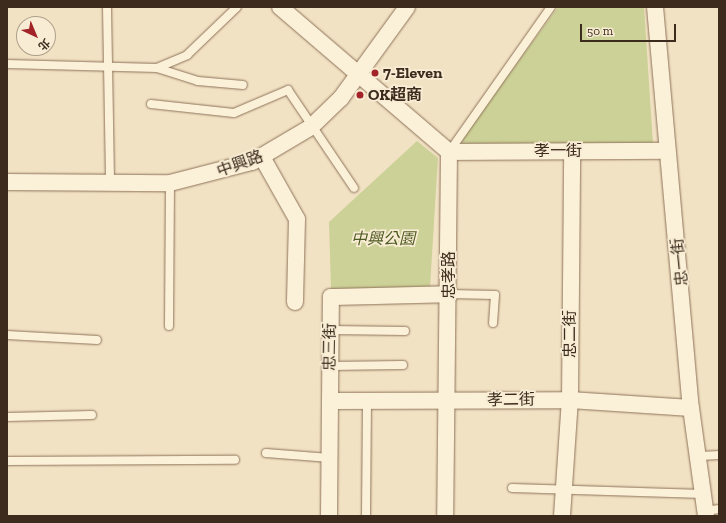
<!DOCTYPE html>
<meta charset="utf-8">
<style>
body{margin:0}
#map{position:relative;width:726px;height:523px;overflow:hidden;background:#f2e2c4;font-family:"Zilla Slab","Noto Sans TC",serif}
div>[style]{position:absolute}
.green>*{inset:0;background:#ccd197}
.roads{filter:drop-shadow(0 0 1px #8e7359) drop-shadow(0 0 1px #8e7359)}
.lane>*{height:8px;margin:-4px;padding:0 4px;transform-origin:4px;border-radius:4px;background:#fbf0d8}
.street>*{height:16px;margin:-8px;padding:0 8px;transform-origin:8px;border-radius:8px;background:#fbf0d8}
.dots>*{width:11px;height:11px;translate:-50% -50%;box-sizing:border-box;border:2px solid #f8edd4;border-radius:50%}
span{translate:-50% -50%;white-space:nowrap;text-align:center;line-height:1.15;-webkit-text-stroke:3.5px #f8edd4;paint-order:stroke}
.poi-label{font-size:16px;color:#3d2c1e;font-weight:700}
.left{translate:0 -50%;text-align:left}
.street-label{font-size:16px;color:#3d2c1e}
.park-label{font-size:16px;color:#4f5b23;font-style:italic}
.frame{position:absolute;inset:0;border:8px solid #3d2c1e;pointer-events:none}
.north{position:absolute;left:16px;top:16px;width:40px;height:40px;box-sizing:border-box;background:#f8edd4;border:1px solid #ada08b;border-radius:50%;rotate:136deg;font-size:11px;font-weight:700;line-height:16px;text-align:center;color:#3d2c1e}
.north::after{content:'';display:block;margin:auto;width:14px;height:18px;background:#a22429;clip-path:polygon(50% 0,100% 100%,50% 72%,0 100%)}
.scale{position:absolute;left:580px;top:24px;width:96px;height:18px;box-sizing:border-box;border:2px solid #3d2c1e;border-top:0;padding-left:5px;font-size:12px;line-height:14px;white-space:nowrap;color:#3d2c1e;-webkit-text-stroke:3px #f8edd4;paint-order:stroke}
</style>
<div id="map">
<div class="green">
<div style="clip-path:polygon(558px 7px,644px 7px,653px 144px,462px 146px,463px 137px)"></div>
<div style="clip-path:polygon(417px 141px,438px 158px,430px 287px,331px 290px,329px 222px)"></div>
</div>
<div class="roads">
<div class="lane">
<div style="left:107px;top:7px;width:175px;rotate:89deg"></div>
<div style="left:7px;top:64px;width:150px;rotate:1.5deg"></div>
<div style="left:157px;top:68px;width:33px;rotate:-23deg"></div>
<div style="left:187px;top:55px;width:69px;rotate:-43.8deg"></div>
<div style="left:157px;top:68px;width:43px;rotate:17.6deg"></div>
<div style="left:198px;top:81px;width:45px;rotate:5.1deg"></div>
<div style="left:151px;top:104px;width:83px;rotate:6.2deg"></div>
<div style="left:234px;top:113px;width:59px;rotate:-23.1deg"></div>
<div style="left:288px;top:90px;width:118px;rotate:56deg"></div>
<div style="left:449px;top:152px;width:177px;rotate:-54.9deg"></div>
<div style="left:450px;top:294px;width:45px;rotate:1.3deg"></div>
<div style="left:495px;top:295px;width:28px;rotate:94deg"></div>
<div style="left:169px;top:326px;width:143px;rotate:-89.6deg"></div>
<div style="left:331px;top:330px;width:74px;rotate:0.8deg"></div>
<div style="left:7px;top:335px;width:90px;rotate:3.2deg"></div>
<div style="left:330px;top:366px;width:73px;rotate:-0.8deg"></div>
<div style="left:7px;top:417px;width:85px;rotate:-1.3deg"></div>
<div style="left:266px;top:453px;width:64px;rotate:4.5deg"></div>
<div style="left:700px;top:456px;width:19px;rotate:-3deg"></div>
<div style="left:7px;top:461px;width:228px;rotate:-0.3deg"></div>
<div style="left:512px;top:488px;width:191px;rotate:1.8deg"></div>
<div style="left:706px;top:511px;width:13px;rotate:-9deg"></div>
<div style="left:366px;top:516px;width:116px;rotate:-89.5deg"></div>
</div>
<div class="street">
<div style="left:280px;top:7px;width:223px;rotate:40.6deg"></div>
<div style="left:449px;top:152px;width:364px;rotate:90.6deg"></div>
<div style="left:655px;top:7px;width:403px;rotate:84.9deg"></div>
<div style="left:691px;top:408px;width:109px;rotate:82.1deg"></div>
<div style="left:449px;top:152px;width:218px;rotate:-0.3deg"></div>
<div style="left:262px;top:157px;width:71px;rotate:60.6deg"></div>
<div style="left:297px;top:219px;width:83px;rotate:91.4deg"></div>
<div style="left:7px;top:182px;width:163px;rotate:0.4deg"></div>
<div style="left:170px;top:183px;width:85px;rotate:-14.4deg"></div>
<div style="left:252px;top:162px;width:69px;rotate:-30.7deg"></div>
<div style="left:311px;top:127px;width:42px;rotate:-44deg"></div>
<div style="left:341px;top:98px;width:112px;rotate:-54deg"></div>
<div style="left:330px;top:401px;width:240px;rotate:-0.2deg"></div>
<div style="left:570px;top:400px;width:121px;rotate:3.8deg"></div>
<div style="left:329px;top:516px;width:219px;rotate:-89.5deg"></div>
<div style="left:331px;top:297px;width:119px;rotate:-1.4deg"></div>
<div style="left:562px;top:516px;width:116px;rotate:-86.1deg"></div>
<div style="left:570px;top:400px;width:249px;rotate:-89.5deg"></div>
</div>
</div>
<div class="dots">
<div style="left:375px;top:73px;background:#a22429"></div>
<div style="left:360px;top:95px;background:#a22429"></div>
</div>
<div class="poi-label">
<span class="left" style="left:383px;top:73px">7-Eleven</span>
<span class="left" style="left:368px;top:95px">OK超商</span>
</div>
<div class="street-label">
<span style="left:558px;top:151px">孝一街</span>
<span style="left:240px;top:164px;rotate:-20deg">中興路</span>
<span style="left:680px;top:262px;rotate:-96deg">忠一街</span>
<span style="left:449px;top:275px;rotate:-90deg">忠孝路</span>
<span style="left:570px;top:334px;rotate:-90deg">忠二街</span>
<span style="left:330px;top:347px;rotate:-89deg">忠三街</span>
<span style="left:511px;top:400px;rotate:-1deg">孝二街</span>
</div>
<div class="park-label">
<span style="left:383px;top:239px">中興公園</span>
</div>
<div class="frame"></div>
<div class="north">北</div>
<div class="scale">50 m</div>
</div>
